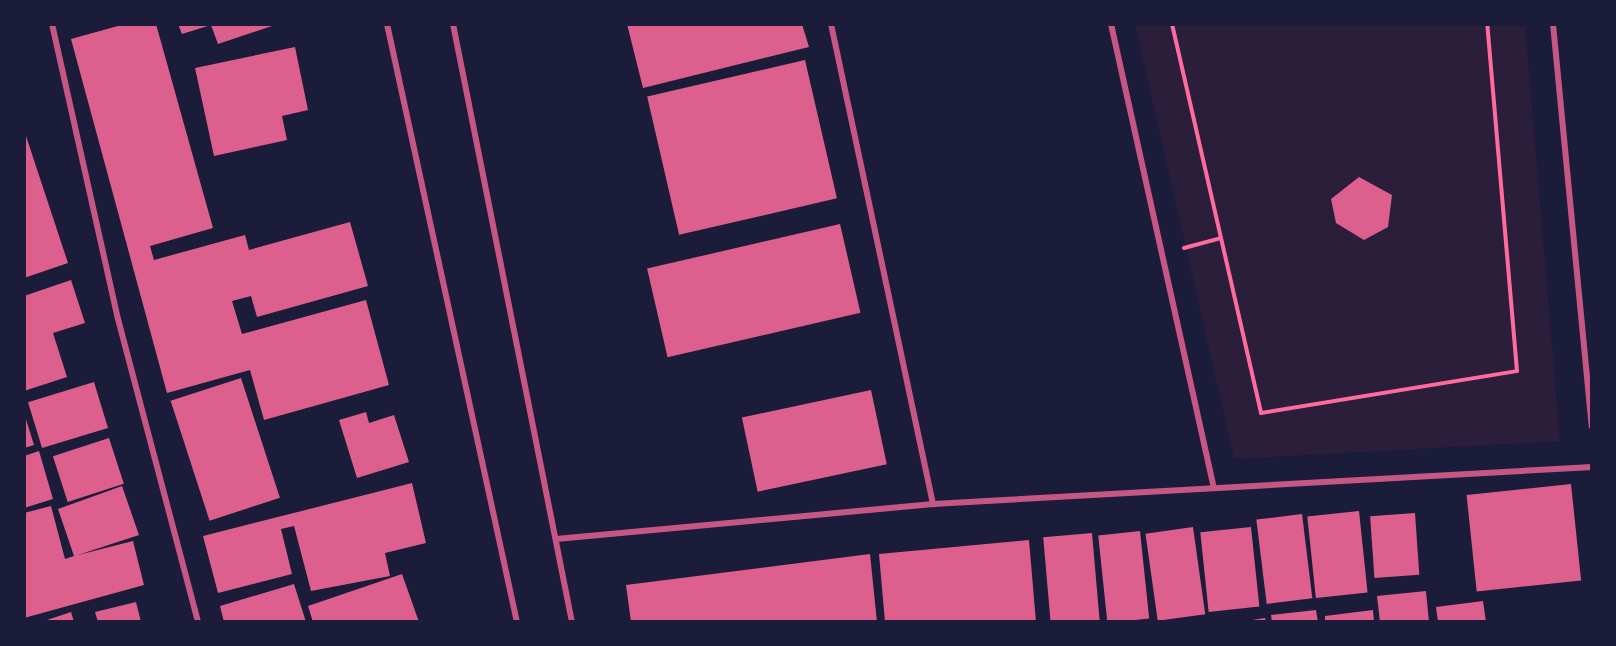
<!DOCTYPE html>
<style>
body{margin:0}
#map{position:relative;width:1616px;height:646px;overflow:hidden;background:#1b1b3a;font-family:Ubuntu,sans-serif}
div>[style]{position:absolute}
.green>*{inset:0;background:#2a1e3b}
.building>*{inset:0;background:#dd5f8e;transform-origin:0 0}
.path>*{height:4px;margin:-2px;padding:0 2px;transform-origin:2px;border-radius:2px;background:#ff6b9d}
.minor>*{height:6px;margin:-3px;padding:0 3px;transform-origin:3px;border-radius:3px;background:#c65784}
span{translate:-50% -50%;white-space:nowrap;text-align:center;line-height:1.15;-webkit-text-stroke:6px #1b1b3a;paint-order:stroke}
.frame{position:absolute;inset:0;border:26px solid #1b1b3a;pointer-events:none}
</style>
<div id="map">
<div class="green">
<div style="clip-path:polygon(1135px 24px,1525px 24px,1560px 441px,1234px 459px)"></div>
</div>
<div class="building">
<div style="clip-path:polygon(125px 24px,156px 24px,213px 228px,150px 246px,154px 260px,245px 235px,249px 250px,350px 222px,368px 286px,257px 317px,251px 296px,232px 301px,242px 334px,366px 300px,389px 385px,264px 420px,250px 370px,167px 393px,71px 39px)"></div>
<div style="clip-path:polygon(178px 24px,278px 24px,218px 44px,211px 25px,182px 34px)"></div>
<div style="clip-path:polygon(627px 24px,802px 24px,809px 47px,643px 88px)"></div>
<div style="clip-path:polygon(295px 47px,308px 110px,282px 116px,287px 140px,214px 156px,195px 68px)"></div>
<div style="left:805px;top:60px;width:142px;height:162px;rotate:77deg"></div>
<div style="clip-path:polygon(24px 130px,68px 263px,24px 278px)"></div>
<div style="clip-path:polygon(1359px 177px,1392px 195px,1388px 227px,1364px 240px,1336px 223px,1331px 199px)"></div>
<div style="left:840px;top:224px;width:91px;height:198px;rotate:77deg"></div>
<div style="clip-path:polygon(71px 280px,85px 323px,53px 333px,67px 377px,24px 391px,24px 296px)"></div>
<div style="left:241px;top:378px;width:126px;height:74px;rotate:72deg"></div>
<div style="left:94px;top:382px;width:48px;height:69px;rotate:73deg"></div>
<div style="left:871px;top:390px;width:76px;height:132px;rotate:78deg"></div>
<div style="clip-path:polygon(366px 412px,369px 423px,394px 415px,409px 462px,357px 478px,339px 420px)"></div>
<div style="clip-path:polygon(24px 413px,34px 445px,24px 448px)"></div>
<div style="left:109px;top:438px;width:48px;height:59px;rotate:72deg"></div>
<div style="clip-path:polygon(39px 451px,53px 499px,24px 508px,24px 456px)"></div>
<div style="clip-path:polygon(412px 483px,426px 543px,385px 553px,390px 576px,311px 591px,294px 526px,281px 529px,292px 574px,218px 593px,203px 536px)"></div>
<div style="left:1571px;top:484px;width:97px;height:105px;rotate:84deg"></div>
<div style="clip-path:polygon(122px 486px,139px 535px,78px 555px,133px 541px,144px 585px,24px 618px,24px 513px,51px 506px,65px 559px,74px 556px,58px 509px)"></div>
<div style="left:1359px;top:511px;width:82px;height:52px;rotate:84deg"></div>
<div style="left:1415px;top:513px;width:62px;height:45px;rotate:86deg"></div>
<div style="left:1302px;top:514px;width:85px;height:46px;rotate:83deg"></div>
<div style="left:1193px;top:527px;width:88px;height:48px;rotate:82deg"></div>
<div style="left:1251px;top:527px;width:80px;height:51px;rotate:84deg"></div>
<div style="left:1140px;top:531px;width:88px;height:42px;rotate:84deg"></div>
<div style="left:1092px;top:533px;width:89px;height:49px;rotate:85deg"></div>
<div style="clip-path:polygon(1029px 540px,1036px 622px,885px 622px,879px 554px)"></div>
<div style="clip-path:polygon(870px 554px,877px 622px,631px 622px,626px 585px)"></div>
<div style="clip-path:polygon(402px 574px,419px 622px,313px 622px,308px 606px)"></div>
<div style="clip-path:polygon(294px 584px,306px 622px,224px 622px,220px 606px)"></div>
<div style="clip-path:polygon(1426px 591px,1429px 622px,1380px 622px,1377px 596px)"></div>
<div style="clip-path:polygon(1483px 601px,1486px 622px,1438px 622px,1436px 607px)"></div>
<div style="clip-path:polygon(136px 602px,141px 622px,98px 622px,95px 612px)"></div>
<div style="clip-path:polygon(1316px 610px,1318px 622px,1272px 622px,1271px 615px)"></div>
<div style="clip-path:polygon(1373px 610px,1374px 622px,1325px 622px,1325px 616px)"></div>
<div style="clip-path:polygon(71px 612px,74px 622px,41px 622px)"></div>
<div style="clip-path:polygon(1265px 618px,1266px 622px,1246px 622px,1246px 621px)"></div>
</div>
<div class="path">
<div style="left:1172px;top:24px;width:399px;rotate:77.1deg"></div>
<div style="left:1261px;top:413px;width:259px;rotate:-9.3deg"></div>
<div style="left:1517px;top:371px;width:348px;rotate:-94.9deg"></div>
<div style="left:1184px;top:248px;width:38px;rotate:-15deg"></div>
</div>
<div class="minor">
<div style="left:52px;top:24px;width:302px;rotate:77.4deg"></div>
<div style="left:118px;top:319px;width:313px;rotate:75.2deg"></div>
<div style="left:387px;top:24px;width:612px;rotate:77.74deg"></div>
<div style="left:453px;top:24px;width:610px;rotate:78.75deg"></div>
<div style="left:831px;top:24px;width:491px;rotate:78deg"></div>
<div style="left:1111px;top:24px;width:472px;rotate:77.5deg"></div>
<div style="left:1553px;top:24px;width:404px;rotate:84.5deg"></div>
<div style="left:556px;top:539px;width:379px;rotate:-5.3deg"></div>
<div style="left:933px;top:504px;width:660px;rotate:-3.21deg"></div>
</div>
<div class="frame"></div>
</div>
